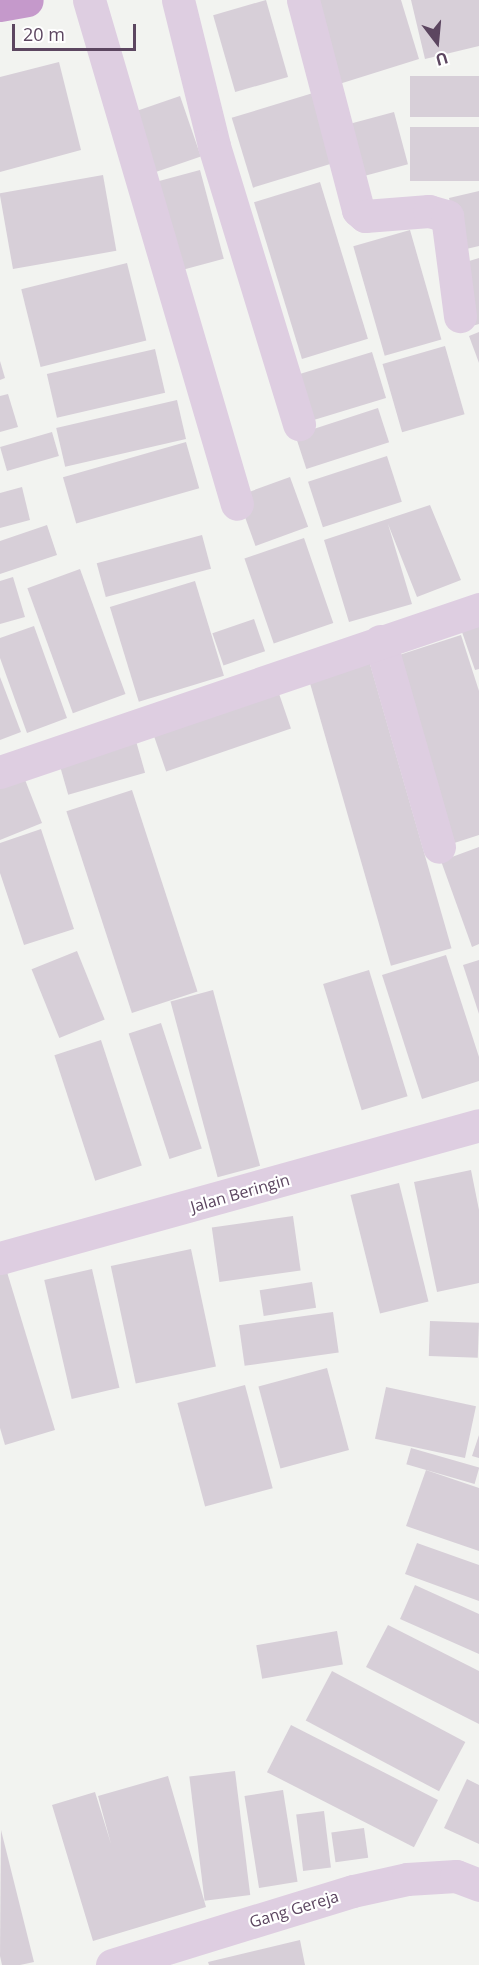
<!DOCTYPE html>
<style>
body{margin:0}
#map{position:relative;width:479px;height:1965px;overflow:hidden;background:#f2f3f0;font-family:"Open Sans",sans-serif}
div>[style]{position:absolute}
.building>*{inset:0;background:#d7cfd8;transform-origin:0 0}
.minor>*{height:33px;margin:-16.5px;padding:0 16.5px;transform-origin:16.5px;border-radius:16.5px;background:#decee1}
.trunk>*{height:33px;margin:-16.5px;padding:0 16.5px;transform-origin:16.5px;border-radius:16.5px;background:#c599cb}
span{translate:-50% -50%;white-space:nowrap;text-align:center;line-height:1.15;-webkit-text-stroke:4.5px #fff;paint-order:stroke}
.street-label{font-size:16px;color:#5c4660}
.north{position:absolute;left:407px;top:12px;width:60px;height:60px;-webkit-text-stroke:4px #fff;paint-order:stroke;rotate:164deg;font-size:16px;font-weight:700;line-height:24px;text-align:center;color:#5c4660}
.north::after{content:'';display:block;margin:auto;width:21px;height:27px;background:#5c4660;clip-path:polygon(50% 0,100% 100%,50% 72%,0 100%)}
.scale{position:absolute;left:12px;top:24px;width:124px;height:27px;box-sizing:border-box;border:3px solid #5c4660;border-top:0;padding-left:8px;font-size:18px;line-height:21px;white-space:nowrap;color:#5c4660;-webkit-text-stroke:4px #fff;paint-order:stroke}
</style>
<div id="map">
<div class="building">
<div style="left:266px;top:0;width:80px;height:55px;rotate:74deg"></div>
<div style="clip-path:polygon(310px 0,401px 0,419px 59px,336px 85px)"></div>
<div style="clip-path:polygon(411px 0,479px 0,479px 46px,425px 59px)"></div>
<div style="clip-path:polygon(59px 62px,81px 150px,0 172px,0 77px)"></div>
<div style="left:479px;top:76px;width:41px;height:69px;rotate:90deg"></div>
<div style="left:313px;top:93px;width:73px;height:85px;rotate:73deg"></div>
<div style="left:180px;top:96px;width:64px;height:53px;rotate:71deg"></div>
<div style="left:394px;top:112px;width:54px;height:55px;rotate:75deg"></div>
<div style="left:479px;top:127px;width:54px;height:69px;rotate:90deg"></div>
<div style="left:200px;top:170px;width:92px;height:49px;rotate:75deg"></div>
<div style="left:103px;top:175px;width:77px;height:105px;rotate:80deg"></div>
<div style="left:320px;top:182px;width:164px;height:69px;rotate:73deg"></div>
<div style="clip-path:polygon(479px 191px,479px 246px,462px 250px,449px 198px)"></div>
<div style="left:410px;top:230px;width:114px;height:59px;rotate:74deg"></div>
<div style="clip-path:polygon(479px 258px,479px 324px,472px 326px,456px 265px)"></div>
<div style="left:127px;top:263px;width:80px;height:109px;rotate:76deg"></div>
<div style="clip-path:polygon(479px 332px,479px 363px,469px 336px)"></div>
<div style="left:445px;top:346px;width:71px;height:65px;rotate:74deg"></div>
<div style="left:155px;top:349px;width:45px;height:111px;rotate:77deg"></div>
<div style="left:372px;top:352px;width:48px;height:79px;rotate:73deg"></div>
<div style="clip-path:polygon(0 361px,5px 378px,0 380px)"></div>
<div style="clip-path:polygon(8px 394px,18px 427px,0 432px,0 396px)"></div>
<div style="left:177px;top:400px;width:40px;height:124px;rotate:77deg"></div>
<div style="left:378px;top:408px;width:36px;height:87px;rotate:72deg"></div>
<div style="left:52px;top:432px;width:25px;height:54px;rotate:74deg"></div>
<div style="left:186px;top:442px;width:48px;height:128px;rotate:74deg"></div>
<div style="left:387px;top:456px;width:48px;height:83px;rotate:72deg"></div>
<div style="left:290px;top:477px;width:53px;height:56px;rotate:70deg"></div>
<div style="clip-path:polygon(22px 487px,30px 520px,0 528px,0 493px)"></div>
<div style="clip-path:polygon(430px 505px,461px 580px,417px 597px,388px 524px,412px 604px,349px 622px,324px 540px)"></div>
<div style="clip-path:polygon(47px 525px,57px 555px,0 574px,0 541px)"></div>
<div style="left:202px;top:535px;width:35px;height:109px;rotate:75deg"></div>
<div style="left:304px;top:538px;width:90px;height:63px;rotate:71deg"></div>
<div style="left:80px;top:569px;width:133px;height:56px;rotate:70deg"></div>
<div style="clip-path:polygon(13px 577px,25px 617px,0 624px,0 581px)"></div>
<div style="left:195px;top:581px;width:99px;height:89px;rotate:73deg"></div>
<div style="left:254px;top:619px;width:34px;height:44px;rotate:71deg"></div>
<div style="clip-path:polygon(479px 623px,479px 669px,475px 670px,461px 629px)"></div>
<div style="clip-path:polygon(34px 626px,67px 718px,27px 733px,0 658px,0 638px)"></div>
<div style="clip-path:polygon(461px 635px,479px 691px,479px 835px,448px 845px,390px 658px)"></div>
<div style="left:368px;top:657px;width:303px;height:63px;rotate:74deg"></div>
<div style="clip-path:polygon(0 677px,21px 732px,0 740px)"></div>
<div style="left:276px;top:685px;width:46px;height:132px;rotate:71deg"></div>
<div style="left:136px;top:741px;width:33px;height:80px;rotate:74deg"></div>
<div style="clip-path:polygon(20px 767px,42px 823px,0 840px,0 775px)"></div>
<div style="left:132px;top:790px;width:212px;height:69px;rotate:72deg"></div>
<div style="clip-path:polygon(41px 829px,74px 929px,24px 945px,0 873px,0 843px)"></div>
<div style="clip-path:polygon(479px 847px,479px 944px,472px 947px,441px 861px)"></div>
<div style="left:77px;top:951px;width:74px;height:49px;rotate:68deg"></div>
<div style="clip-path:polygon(446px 955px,479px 1057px,479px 1081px,422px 1099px,382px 975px)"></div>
<div style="clip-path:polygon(479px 960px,479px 1014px,463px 965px)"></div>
<div style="left:369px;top:970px;width:132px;height:48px;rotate:73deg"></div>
<div style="left:213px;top:990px;width:182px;height:44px;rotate:75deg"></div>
<div style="left:161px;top:1023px;width:132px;height:34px;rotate:72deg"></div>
<div style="left:101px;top:1040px;width:132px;height:49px;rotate:72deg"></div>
<div style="clip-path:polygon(471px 1170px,479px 1210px,479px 1283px,437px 1292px,414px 1182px)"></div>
<div style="left:399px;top:1183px;width:122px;height:50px;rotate:76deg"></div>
<div style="left:293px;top:1216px;width:55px;height:82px;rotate:82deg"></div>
<div style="left:191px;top:1249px;width:120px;height:82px;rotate:78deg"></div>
<div style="left:92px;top:1269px;width:122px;height:49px;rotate:77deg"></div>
<div style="clip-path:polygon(7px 1272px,55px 1430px,5px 1445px,0 1428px,0 1274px)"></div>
<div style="left:312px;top:1282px;width:26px;height:53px;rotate:81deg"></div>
<div style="left:333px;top:1312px;width:41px;height:95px;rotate:82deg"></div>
<div style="left:430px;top:1321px;width:49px;height:35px;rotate:2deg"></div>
<div style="left:327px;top:1368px;width:85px;height:71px;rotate:75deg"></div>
<div style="left:245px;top:1385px;width:107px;height:70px;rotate:75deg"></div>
<div style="left:386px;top:1387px;width:92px;height:53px;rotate:12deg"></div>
<div style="clip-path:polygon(479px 1435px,479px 1458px,472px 1456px)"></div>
<div style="left:411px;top:1448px;width:71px;height:17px;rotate:16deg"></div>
<div style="clip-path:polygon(426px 1470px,479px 1488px,479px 1551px,406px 1526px)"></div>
<div style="clip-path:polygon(417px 1543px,479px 1565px,479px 1601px,405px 1574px)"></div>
<div style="clip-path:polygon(415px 1585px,479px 1614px,479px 1654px,400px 1619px)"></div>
<div style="clip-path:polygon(388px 1625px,479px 1671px,479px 1724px,366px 1667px)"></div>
<div style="left:337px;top:1631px;width:34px;height:82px;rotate:80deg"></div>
<div style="left:332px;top:1671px;width:151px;height:56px;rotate:28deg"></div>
<div style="left:291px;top:1725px;width:165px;height:53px;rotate:27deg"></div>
<div style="left:235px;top:1771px;width:125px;height:46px;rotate:83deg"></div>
<div style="clip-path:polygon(168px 1776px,206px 1907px,93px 1941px,52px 1805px,95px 1792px,111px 1844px,98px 1796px)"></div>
<div style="clip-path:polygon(467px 1779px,479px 1785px,479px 1844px,444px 1828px)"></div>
<div style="left:283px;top:1790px;width:93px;height:39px;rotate:81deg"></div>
<div style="left:324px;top:1811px;width:57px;height:28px;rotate:83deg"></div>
<div style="left:364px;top:1828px;width:30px;height:33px;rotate:82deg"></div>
<div style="clip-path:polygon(1px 1830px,34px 1962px,20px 1965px,2px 1965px,0 1956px)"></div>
<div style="clip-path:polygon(300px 1940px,305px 1965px,209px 1965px,208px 1962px)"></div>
</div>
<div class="minor">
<div style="left:89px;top:0;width:525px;rotate:73.64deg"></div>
<div style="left:178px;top:0;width:150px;rotate:76.1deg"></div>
<div style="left:214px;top:146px;width:291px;rotate:73deg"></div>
<div style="left:303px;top:0;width:217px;rotate:75.3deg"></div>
<div style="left:358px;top:210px;width:9px;rotate:41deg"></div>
<div style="left:365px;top:216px;width:64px;rotate:-4.5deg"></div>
<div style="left:429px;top:211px;width:19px;rotate:16deg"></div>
<div style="left:447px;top:216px;width:101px;rotate:82.6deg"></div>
<div style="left:380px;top:641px;width:214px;rotate:74deg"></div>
<div style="left:0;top:772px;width:506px;rotate:-18.79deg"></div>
<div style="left:0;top:1258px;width:497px;rotate:-15.5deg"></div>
<div style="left:112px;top:1965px;width:252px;rotate:-17.1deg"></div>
<div style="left:353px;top:1891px;width:55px;rotate:-12.5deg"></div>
<div style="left:407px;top:1879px;width:49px;rotate:-3.5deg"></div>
<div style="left:456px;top:1876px;width:25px;rotate:21deg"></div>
</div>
<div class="trunk">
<div style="left:0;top:5px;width:27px;rotate:-10deg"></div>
</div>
<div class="street-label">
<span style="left:240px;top:1193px;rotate:-16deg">Jalan Beringin</span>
<span style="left:294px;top:1909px;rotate:-17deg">Gang Gereja</span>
</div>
<div class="north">U</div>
<div class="scale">20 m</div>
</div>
